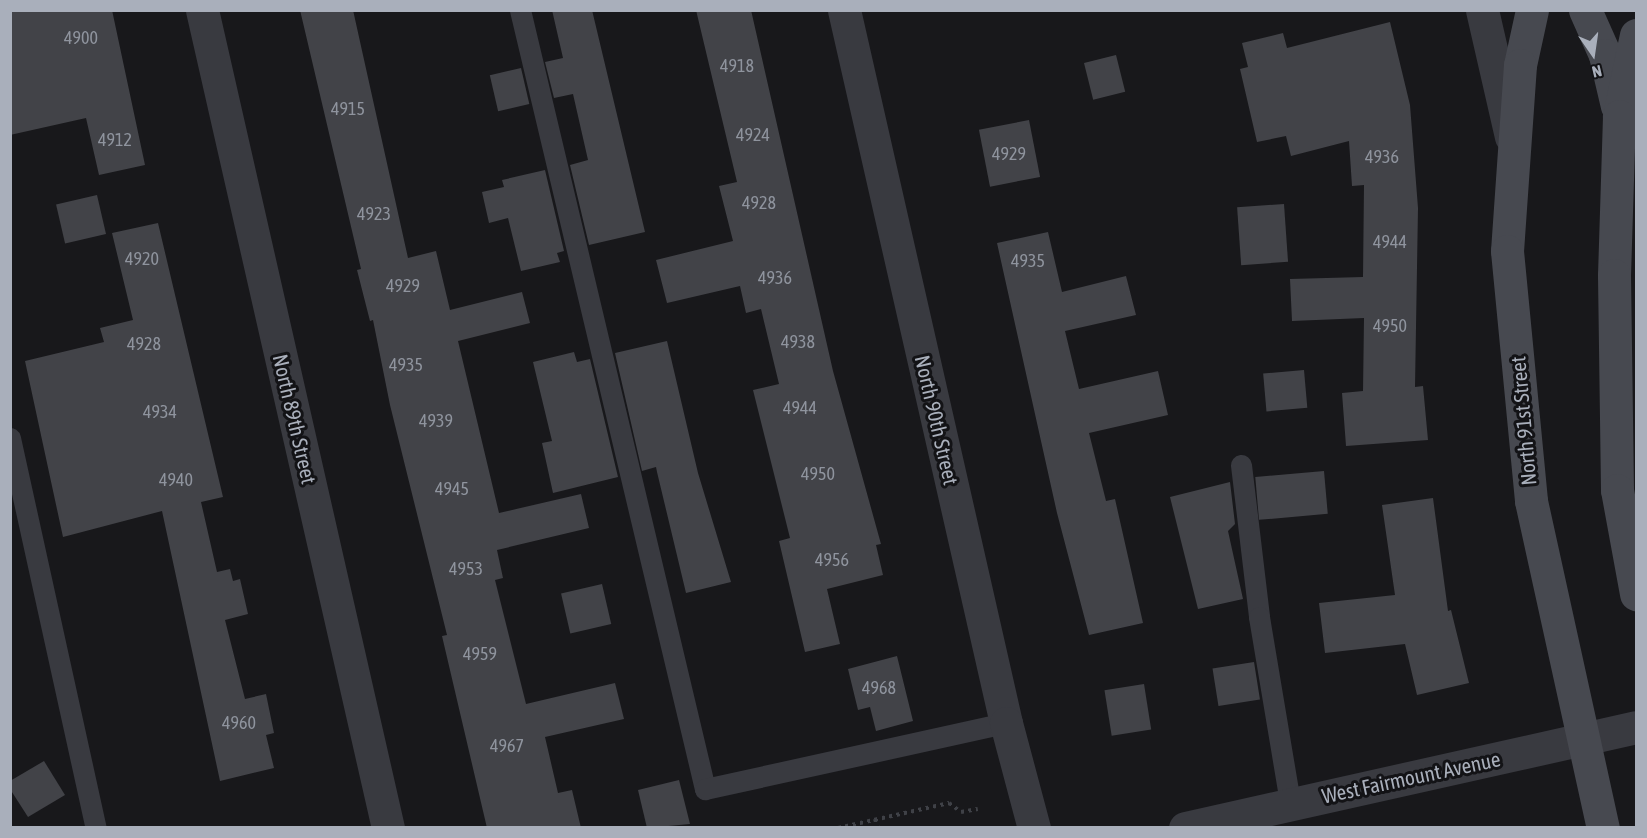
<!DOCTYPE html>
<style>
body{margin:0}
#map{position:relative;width:1647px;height:838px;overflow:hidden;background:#18181b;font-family:"Asap Condensed",sans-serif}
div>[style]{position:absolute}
.building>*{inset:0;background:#424348;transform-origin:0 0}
.path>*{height:4px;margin-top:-2px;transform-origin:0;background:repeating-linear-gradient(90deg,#3f4147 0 3px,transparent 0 7.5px)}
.lane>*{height:21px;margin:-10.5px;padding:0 10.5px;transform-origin:10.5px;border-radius:10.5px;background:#393a40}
.street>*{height:33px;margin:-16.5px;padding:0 16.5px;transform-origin:16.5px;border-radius:16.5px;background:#393a40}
.secondary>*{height:33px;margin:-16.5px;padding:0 16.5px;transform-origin:16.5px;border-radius:16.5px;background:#474950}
span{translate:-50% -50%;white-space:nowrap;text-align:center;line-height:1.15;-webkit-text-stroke:6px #131316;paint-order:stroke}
.number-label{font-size:18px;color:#8f949e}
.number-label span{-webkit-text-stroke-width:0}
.street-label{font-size:21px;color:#a9afbb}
.frame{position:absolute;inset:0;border:12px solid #a9afbb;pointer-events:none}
.north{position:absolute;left:1563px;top:24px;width:60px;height:60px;-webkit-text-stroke:4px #131316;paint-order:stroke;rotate:167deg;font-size:16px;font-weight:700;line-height:24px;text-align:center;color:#a9afbb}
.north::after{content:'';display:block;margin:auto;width:21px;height:27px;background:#a9afbb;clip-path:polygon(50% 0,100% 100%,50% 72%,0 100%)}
</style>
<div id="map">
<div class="building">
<div style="clip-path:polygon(10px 10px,112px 10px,145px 165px,99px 175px,86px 118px,10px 135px)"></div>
<div style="clip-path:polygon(300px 10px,353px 10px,408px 258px,436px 251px,450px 310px,522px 292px,530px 323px,458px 341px,499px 513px,581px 494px,589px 528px,497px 550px,503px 578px,495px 580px,526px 704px,615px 683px,624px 719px,545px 737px,558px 793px,572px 790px,581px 828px,487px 828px,442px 636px,447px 635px,390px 405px,373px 320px,370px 321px,357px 270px,361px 269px)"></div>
<div style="clip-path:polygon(552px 10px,592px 10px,645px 232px,589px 245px,570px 165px,588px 160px,573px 94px,554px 98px,545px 62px,563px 58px)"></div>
<div style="clip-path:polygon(696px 10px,751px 10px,833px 371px,881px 544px,876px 545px,883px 575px,827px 589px,840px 644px,805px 652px,779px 541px,790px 538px,753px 390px,779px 384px,761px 309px,746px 313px,740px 286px,667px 303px,656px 260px,733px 241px,719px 186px,737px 182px)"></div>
<div style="clip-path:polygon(1390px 22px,1410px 105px,1418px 208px,1415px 387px,1423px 386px,1428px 440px,1346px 446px,1342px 393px,1363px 391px,1364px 318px,1292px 321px,1290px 279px,1363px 277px,1364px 185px,1352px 186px,1349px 141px,1291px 156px,1286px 136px,1257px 142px,1240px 69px,1248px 67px,1242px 43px,1283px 33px,1287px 48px)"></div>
<div style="left:1116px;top:55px;width:38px;height:33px;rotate:76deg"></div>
<div style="left:521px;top:68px;width:37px;height:32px;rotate:77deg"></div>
<div style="left:1029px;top:120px;width:58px;height:51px;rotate:79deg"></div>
<div style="clip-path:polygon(545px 170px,564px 251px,557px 253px,560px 262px,521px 271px,508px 218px,489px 223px,482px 192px,504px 187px,502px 180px)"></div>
<div style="left:97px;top:195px;width:40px;height:42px;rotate:77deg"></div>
<div style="left:1284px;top:204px;width:58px;height:47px;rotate:86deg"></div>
<div style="clip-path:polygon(158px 223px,223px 497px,201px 502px,217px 572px,230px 569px,233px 581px,240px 579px,248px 614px,225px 620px,245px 699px,266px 694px,274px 733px,266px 735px,274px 768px,220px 781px,162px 511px,63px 537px,25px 361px,104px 342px,100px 328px,133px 320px,112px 233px)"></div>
<div style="clip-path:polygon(1048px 232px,1062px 292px,1126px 276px,1136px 315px,1065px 331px,1079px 389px,1158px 371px,1168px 415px,1089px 433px,1106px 501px,1115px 499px,1143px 623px,1089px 635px,1057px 513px,997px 243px)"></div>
<div style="clip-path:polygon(667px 341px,698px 473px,731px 582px,686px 593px,657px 472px,656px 467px,642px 471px,615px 353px)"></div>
<div style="clip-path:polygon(574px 352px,577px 362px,590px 359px,618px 477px,553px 493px,542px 443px,552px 441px,533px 362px)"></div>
<div style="left:1304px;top:370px;width:38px;height:41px;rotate:85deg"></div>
<div style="left:1324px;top:471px;width:43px;height:69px;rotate:85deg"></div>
<div style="clip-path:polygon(1230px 482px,1235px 524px,1228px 531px,1243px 599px,1198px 609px,1170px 497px)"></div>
<div style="clip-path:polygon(1433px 498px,1448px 611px,1451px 610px,1469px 683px,1417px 695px,1405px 644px,1325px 653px,1319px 603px,1395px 595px,1382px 505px)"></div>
<div style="left:602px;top:584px;width:41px;height:42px;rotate:77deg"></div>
<div style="clip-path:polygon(897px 656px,913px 721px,876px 731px,870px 707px,858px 710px,848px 669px)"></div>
<div style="left:1254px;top:662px;width:38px;height:42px;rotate:81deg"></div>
<div style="left:1144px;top:684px;width:46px;height:40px;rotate:81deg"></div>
<div style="clip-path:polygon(44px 761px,65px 795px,28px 817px,10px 789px,10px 781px)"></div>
<div style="clip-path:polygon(679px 780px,690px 824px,647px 828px,638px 790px)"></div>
</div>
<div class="path">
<div style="left:875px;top:819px;width:9px;rotate:72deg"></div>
<div style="left:838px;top:828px;width:114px;rotate:-12.7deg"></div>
<div style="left:949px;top:803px;width:15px;rotate:37deg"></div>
<div style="left:961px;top:812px;width:17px;rotate:-10deg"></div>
</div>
<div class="lane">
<div style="left:520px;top:10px;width:801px;rotate:76.64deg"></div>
<div style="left:705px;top:789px;width:308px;rotate:-12.4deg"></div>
<div style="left:10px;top:438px;width:399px;rotate:77.6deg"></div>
<div style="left:1241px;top:465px;width:153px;rotate:83.2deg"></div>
<div style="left:1259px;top:617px;width:189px;rotate:80.5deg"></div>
</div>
<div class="street">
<div style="left:202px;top:10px;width:839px;rotate:77.19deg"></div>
<div style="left:844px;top:10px;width:731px;rotate:77.2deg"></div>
<div style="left:1006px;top:723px;width:109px;rotate:75.1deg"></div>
<div style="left:1482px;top:10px;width:130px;rotate:77.1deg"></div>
<div style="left:1185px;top:828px;width:462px;rotate:-12.6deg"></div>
</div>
<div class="secondary">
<div style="left:1532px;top:10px;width:56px;rotate:102.3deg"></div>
<div style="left:1520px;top:65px;width:186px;rotate:94deg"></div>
<div style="left:1507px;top:251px;width:251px;rotate:84.5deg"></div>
<div style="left:1531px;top:501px;width:335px;rotate:77.6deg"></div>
<div style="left:1585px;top:10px;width:49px;rotate:66deg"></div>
<div style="left:1605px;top:55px;width:52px;rotate:76.8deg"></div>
<div style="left:1636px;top:35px;width:83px;rotate:101.9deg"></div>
<div style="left:1619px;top:116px;width:159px;rotate:91.8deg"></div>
<div style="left:1614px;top:275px;width:215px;rotate:89.2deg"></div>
<div style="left:1617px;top:490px;width:106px;rotate:79.6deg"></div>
</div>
<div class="number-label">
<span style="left:81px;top:38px">4900</span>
<span style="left:737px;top:66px">4918</span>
<span style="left:348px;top:109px">4915</span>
<span style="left:753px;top:135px">4924</span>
<span style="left:115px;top:140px">4912</span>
<span style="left:1009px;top:154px">4929</span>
<span style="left:1382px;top:157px">4936</span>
<span style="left:759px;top:203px">4928</span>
<span style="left:374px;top:214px">4923</span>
<span style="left:1390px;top:242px">4944</span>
<span style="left:142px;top:259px">4920</span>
<span style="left:1028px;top:261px">4935</span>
<span style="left:775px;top:278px">4936</span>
<span style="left:403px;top:286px">4929</span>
<span style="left:1390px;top:326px">4950</span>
<span style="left:798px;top:342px">4938</span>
<span style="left:144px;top:344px">4928</span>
<span style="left:406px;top:365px">4935</span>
<span style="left:800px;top:408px">4944</span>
<span style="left:160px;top:412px">4934</span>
<span style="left:436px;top:421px">4939</span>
<span style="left:818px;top:474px">4950</span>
<span style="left:176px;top:480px">4940</span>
<span style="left:452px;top:489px">4945</span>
<span style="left:832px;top:560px">4956</span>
<span style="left:466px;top:569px">4953</span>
<span style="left:480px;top:654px">4959</span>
<span style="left:879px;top:688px">4968</span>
<span style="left:239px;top:723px">4960</span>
<span style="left:507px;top:746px">4967</span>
</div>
<div class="street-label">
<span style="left:295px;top:419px;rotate:77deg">North 89th Street</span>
<span style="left:937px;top:420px;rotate:77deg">North 90th Street</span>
<span style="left:1523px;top:421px;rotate:-95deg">North 91st Street</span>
<span style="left:1411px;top:777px;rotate:-12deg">West Fairmount Avenue</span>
</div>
<div class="frame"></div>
<div class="north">N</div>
</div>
